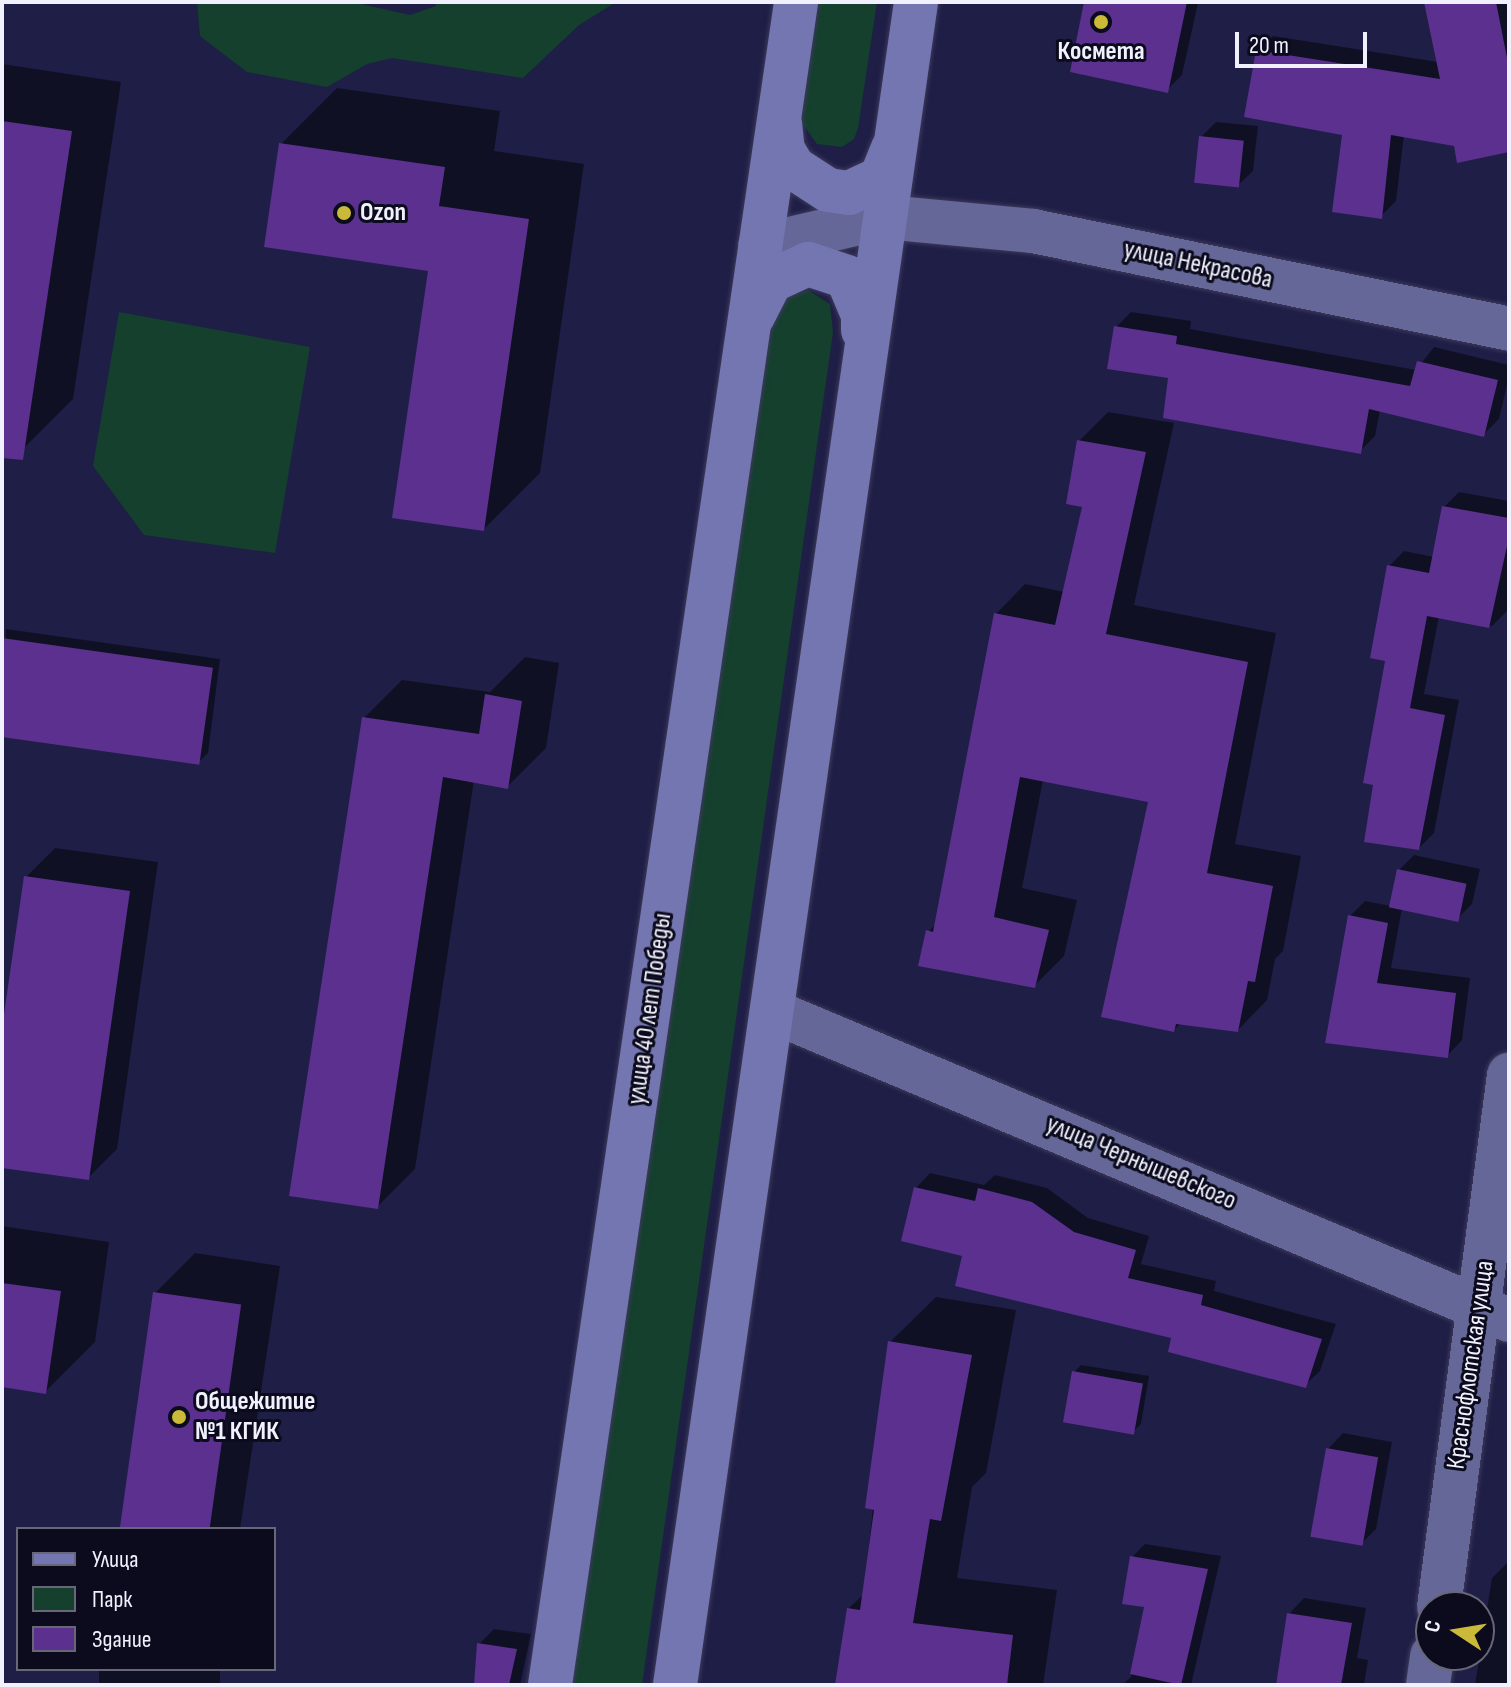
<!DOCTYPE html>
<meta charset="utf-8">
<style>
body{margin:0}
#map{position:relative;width:1511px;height:1687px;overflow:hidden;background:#1f1e47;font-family:"Sofia Sans Condensed",sans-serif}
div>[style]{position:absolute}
.green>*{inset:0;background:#14402d}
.shadow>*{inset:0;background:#0007;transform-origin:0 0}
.building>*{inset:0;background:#5b308e;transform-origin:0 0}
.roads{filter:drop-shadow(0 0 2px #3d395a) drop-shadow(0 0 2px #3d395a)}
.minor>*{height:44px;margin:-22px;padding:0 22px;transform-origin:22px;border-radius:22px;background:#656798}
.major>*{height:44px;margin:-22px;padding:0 22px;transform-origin:22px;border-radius:22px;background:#7376b0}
.dots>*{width:22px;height:22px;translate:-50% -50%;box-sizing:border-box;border:4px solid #0b0b1d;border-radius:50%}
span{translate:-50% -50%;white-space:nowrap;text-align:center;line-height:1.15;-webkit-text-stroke:6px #0b0b1d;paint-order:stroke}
.poi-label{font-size:26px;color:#f0f1fd;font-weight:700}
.left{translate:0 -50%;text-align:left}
.street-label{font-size:26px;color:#f0f1fd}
.frame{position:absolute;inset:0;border:4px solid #f0f1fd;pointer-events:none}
.legend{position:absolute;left:16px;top:1527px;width:260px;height:144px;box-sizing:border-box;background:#0b0b1d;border:2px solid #676777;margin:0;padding:10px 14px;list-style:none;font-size:24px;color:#f0f1fd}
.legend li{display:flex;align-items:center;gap:16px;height:40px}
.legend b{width:40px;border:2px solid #676777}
.north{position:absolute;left:1415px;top:1591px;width:80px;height:80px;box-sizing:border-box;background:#0b0b1d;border:2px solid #676777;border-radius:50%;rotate:282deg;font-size:22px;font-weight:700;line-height:32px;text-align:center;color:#f0f1fd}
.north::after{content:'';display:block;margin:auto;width:28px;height:36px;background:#cbba39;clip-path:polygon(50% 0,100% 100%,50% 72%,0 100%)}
.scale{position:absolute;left:1235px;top:32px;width:132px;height:36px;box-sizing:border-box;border:4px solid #f0f1fd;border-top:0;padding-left:10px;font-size:24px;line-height:28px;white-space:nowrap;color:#f0f1fd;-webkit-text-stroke:6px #0b0b1d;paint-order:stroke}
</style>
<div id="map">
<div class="green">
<div style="clip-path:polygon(197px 2px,352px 2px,410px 15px,436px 6px,435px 2px,616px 2px,579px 25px,523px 78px,392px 58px,367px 64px,327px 87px,247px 72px,200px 36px)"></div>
<div style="clip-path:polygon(819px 2px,877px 2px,858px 128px,854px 139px,842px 147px,817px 144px,801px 122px)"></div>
<div style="clip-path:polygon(808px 290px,830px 304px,833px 332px,642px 1685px,572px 1685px,769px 324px,783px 298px)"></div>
<div style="clip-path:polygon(119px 312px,310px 347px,275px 553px,144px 535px,93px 466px)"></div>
</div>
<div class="shadow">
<div style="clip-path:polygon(1092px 2px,1214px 2px,1198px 3px,1182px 75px,1167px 90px)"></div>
<div style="clip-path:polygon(1426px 2px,1509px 2px,1509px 150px,1404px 135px,1396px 201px,1381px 216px,1344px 133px,1258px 51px,1273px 36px,1438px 62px)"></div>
<div style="clip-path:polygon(2px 64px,121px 82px,73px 399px,23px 449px,2px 446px)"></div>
<div style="clip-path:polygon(337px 88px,500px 111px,494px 151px,584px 164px,540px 473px,484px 529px,430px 269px,281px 144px)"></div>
<div style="clip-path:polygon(1216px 122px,1258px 126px,1253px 171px,1237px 186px,1201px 137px)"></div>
<div style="clip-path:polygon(1131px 312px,1191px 321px,1190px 329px,1416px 370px,1434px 347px,1509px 365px,1509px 376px,1499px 419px,1483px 435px,1380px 410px,1375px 436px,1360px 451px,1170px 376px,1116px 327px)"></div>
<div style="clip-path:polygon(1108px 412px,1174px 423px,1134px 605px,1276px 633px,1235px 844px,1301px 856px,1283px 951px,1275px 959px,1267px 1000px,1238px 1030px,1181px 1023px,1174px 1030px,1150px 801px,1043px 780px,1022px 888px,1077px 900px,1064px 956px,1035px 985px,928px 932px,937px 923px,996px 614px,1025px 584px,1065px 592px,1085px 505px,1079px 441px)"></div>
<div style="clip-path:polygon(1459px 492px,1509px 501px,1509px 600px,1507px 611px,1492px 626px,1439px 616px,1424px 694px,1459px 700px,1434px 833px,1419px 848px,1375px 783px,1387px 660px,1389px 566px,1404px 551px,1434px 557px,1444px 507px)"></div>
<div style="clip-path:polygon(6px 629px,220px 659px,208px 753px,199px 762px,2px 734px)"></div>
<div style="clip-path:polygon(525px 657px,559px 663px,546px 748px,508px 786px,474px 780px,415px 1169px,377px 1207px,364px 718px,402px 680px,490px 692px)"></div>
<div style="clip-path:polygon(55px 848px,158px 862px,117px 1149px,88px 1178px,2px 1166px,2px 1042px,26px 877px)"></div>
<div style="clip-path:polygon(1414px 855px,1480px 869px,1472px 904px,1457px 919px,1402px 908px,1391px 968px,1470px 978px,1462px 1040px,1447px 1056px,1327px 1041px,1350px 916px,1365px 901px,1391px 906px,1399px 870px)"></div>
<div style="clip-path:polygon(930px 1173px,984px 1185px,995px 1175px,1047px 1188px,1088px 1218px,1149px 1236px,1141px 1264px,1216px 1281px,1214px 1291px,1336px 1324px,1320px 1371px,1305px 1385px,964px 1255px,916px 1188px)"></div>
<div style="clip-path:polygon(2px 1226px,109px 1242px,95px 1342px,45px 1392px,2px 1385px)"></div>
<div style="clip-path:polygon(195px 1253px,280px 1266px,240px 1529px,120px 1529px,155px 1293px)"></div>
<div style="clip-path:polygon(936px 1297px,1016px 1310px,986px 1473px,972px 1487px,957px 1578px,1057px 1590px,1043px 1685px,838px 1685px,849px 1608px,864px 1594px,890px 1342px)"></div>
<div style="clip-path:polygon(1081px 1365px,1149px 1376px,1141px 1424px,1134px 1431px,1074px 1372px)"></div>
<div style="clip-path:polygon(1343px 1433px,1392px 1442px,1376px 1529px,1361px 1544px,1328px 1449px)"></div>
<div style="clip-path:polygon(1145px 1544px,1221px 1556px,1191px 1685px,1122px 1685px,1131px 1677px,1146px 1606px,1132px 1557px)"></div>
<div style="clip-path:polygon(1507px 1563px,1509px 1685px,1475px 1685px,1492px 1578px)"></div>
<div style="clip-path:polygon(1304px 1598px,1366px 1608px,1357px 1658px,1368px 1660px,1364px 1685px,1276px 1685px,1289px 1614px)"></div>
<div style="clip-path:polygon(494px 1629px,531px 1634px,520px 1685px,476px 1685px,479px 1644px)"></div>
<div style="left:99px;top:1669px;width:121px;height:16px"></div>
</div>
<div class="building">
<div style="clip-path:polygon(1084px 2px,1187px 2px,1168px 93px,1070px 72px)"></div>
<div style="clip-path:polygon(1424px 2px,1496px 2px,1509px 68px,1509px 152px,1457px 163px,1454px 146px,1391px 135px,1382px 219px,1332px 212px,1342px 135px,1244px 117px,1256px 50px,1440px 79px)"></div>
<div style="clip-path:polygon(2px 121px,72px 131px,23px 460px,2px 458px)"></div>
<div style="left:1199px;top:136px;width:45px;height:47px;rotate:6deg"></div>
<div style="clip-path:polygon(279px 143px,445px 167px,439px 206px,529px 219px,484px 531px,392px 518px,428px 271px,264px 247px)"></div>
<div style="clip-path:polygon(1114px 326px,1177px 336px,1176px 344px,1410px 386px,1417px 361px,1498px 380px,1484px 437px,1369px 409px,1361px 454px,1163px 418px,1168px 378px,1107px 369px)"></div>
<div style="clip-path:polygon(1077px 440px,1146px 452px,1106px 634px,1248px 662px,1207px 873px,1273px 886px,1255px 982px,1248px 981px,1238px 1032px,1176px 1024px,1174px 1032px,1101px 1017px,1148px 802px,1020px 777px,994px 917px,1049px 930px,1035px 988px,918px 966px,926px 930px,933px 932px,994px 613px,1055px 625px,1082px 507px,1066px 504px)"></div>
<div style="clip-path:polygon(1442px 506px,1509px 518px,1509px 537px,1489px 628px,1427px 616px,1410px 708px,1445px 715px,1419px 850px,1364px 842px,1373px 785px,1363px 783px,1385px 661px,1370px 658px,1387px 565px,1429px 573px)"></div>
<div style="left:2px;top:638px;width:213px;height:98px;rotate:8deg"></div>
<div style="clip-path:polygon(485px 694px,522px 701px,508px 789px,443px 777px,378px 1209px,289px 1196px,362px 717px,479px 734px)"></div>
<div style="left:1397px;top:869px;width:71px;height:39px;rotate:12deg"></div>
<div style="clip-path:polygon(24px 876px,130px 891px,89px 1180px,2px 1168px,2px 1028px)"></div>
<div style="clip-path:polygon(1348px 915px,1388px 923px,1377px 983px,1456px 993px,1448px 1058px,1325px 1043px)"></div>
<div style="clip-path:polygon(914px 1187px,975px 1201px,978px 1188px,1032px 1202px,1074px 1232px,1136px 1250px,1128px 1278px,1203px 1295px,1201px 1305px,1322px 1339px,1306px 1388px,1168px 1352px,1171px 1338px,955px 1286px,962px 1256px,901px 1241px)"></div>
<div style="clip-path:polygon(2px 1283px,61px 1291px,46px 1394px,2px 1387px)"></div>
<div style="left:153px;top:1292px;width:89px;height:240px;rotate:8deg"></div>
<div style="clip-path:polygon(888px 1341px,972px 1355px,941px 1521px,930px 1519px,913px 1623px,1013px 1635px,1007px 1685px,835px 1685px,847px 1608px,860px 1610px,874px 1510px,865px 1508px)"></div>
<div style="left:1072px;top:1371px;width:72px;height:52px;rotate:10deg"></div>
<div style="left:1326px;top:1448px;width:53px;height:90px;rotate:10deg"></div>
<div style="clip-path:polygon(1130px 1556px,1208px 1569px,1181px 1685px,1130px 1674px,1144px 1607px,1122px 1604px)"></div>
<div style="clip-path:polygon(1287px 1613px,1352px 1623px,1341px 1685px,1276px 1685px)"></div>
<div style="clip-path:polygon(477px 1643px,517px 1649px,509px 1685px,474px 1685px)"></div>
</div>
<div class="roads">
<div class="minor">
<div style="left:760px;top:246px;width:128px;rotate:-13.1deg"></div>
<div style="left:885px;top:217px;width:149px;rotate:5.4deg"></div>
<div style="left:1033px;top:231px;width:486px;rotate:11.6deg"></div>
<div style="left:772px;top:1011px;width:799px;rotate:22.75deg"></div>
<div style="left:1439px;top:1607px;width:537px;rotate:-82.5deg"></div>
<div style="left:1428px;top:1685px;width:30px;rotate:-82deg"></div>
</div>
<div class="major">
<div style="left:780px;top:123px;width:27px;rotate:84deg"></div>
<div style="left:783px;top:150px;width:21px;rotate:59deg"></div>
<div style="left:794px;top:168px;width:40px;rotate:32.9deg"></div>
<div style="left:828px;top:190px;width:21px;rotate:8deg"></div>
<div style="left:849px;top:193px;width:35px;rotate:-25deg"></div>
<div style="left:881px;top:178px;width:32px;rotate:-68deg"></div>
<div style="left:753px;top:316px;width:39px;rotate:-63deg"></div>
<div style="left:771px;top:281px;width:41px;rotate:-24.7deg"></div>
<div style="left:808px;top:264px;width:41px;rotate:18.4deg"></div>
<div style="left:847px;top:277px;width:41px;rotate:67.2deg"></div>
<div style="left:863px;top:315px;width:15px;rotate:90deg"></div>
<div style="left:550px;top:1685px;width:1701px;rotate:-81.68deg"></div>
<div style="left:675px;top:1685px;width:1700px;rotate:-81.85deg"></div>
</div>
</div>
<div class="dots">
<div style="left:1101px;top:22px;background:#cbba39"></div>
<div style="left:344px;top:213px;background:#cbba39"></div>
<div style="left:179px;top:1417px;background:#cbba39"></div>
</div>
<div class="poi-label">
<span style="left:1101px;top:52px">Космета</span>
<span class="left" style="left:360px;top:213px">Ozon</span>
<span class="left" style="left:195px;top:1417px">Общежитие<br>№1 КГИК</span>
</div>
<div class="street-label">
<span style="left:1198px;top:265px;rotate:12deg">улица Некрасова</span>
<span style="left:650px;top:1009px;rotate:-82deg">улица 40 лет Победы</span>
<span style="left:1141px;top:1163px;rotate:23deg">улица Чернышевского</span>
<span style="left:1471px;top:1365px;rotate:-82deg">Краснофлотская улица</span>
</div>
<div class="frame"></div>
<ul class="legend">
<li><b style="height:10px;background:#7376b0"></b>Улица</li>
<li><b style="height:22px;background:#14402d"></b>Парк</li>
<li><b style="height:22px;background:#5b308e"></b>Здание</li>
</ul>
<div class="north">С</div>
<div class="scale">20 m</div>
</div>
